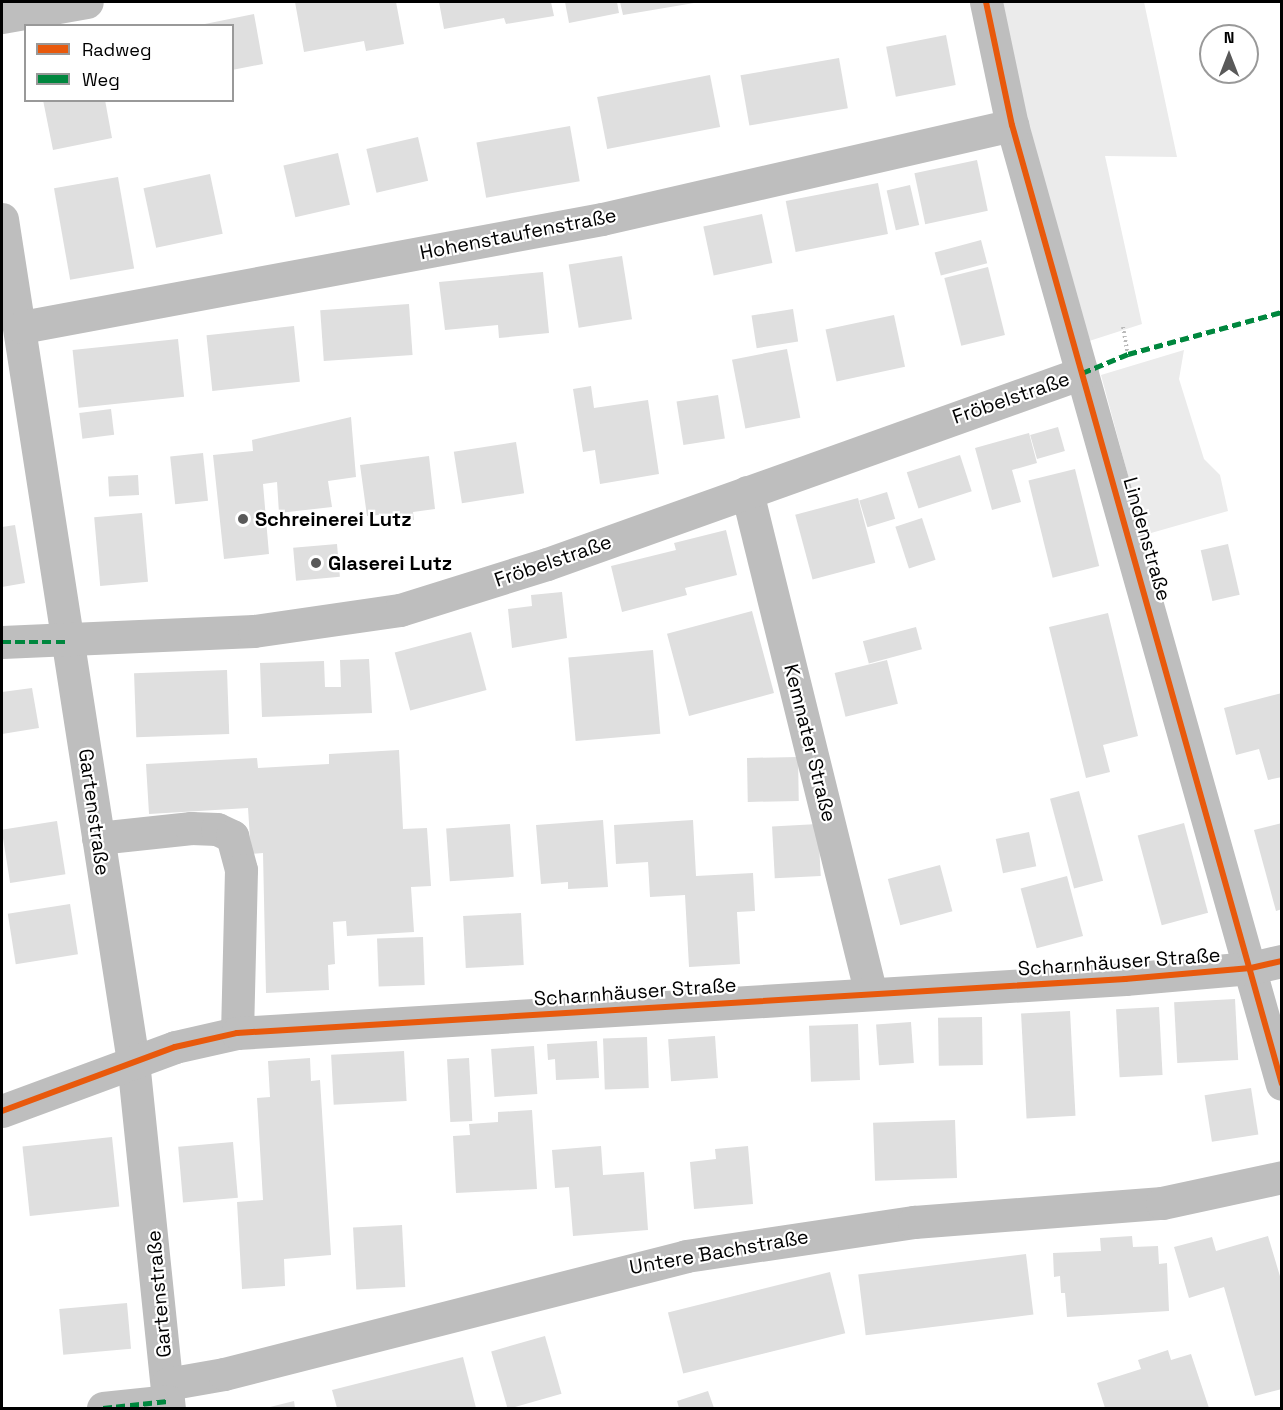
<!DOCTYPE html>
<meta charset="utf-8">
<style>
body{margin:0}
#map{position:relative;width:1283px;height:1410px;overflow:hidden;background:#fff;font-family:"Space Grotesk",sans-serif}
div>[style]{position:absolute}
.green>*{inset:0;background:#ebebeb}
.building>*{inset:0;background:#dfdfdf;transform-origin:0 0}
.path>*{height:4px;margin-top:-2px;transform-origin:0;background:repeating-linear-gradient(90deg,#b9b9b9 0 1.5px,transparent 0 4.5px)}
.minor>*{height:33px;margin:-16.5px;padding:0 16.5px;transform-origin:16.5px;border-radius:16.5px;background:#bebebe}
.quiet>*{height:4.5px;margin-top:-2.25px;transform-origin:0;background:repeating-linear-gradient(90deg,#00873e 0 9px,transparent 0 13.5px)}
.cycleway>*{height:6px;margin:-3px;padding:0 3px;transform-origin:3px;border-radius:3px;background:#e8590c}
.dots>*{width:16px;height:16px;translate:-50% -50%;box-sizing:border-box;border:3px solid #fff;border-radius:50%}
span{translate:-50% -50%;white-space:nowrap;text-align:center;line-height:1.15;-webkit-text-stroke:4.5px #fff;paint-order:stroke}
.street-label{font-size:20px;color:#000}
.poi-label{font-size:20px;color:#000;font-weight:700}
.left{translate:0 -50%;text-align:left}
.frame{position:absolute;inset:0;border:3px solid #000;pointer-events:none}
.legend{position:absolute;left:24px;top:24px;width:210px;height:78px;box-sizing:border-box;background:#fff;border:2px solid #999;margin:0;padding:8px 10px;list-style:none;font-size:18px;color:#000}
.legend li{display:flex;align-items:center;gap:12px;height:30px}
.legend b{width:30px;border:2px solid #999}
.north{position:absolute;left:1199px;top:24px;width:60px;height:60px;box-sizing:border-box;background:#fff;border:2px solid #999;border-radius:50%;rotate:0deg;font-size:16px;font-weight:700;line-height:24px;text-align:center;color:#000}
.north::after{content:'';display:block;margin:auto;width:21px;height:27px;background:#595959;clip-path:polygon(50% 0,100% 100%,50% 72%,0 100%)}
</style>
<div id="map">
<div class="green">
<div style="clip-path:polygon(993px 2px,1144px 2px,1177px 157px,1105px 156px,1142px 324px,1083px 343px)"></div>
<div style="clip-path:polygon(1184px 350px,1179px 379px,1204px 459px,1220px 475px,1228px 511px,1144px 535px,1101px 375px)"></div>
</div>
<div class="building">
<div style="clip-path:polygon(295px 2px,396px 2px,404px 44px,366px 51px,364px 41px,304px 52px)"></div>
<div style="clip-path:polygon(439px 2px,551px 2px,554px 16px,506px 24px,504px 18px,444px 29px)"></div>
<div style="clip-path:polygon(565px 2px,617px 2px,619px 13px,569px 23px)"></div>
<div style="clip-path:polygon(620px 2px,694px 2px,694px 3px,623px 15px)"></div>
<div style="clip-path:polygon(254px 14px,263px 64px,232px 70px,232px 26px,195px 26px)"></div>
<div style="left:946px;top:35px;width:51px;height:61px;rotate:79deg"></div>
<div style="left:839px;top:58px;width:51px;height:100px;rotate:80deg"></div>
<div style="left:710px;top:75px;width:53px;height:115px;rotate:79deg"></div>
<div style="clip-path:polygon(43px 100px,105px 100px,112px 138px,53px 150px)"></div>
<div style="left:570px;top:126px;width:56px;height:95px;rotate:80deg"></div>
<div style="left:418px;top:137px;width:45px;height:53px;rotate:77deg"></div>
<div style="left:338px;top:153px;width:53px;height:56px;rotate:77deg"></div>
<div style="left:977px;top:160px;width:52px;height:64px;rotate:78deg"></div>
<div style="left:210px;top:174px;width:61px;height:68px;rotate:78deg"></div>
<div style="left:118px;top:177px;width:93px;height:65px;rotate:80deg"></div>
<div style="left:878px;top:183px;width:52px;height:94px;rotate:79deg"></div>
<div style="left:910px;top:185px;width:41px;height:24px;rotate:77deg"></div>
<div style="left:762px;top:214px;width:50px;height:60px;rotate:78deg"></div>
<div style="left:981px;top:240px;width:24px;height:48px;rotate:75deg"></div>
<div style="left:622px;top:256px;width:64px;height:54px;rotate:81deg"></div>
<div style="left:988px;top:267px;width:70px;height:45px;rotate:76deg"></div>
<div style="clip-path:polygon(543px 272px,549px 333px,499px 338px,498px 325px,445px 330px,439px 282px)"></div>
<div style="left:409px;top:304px;width:51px;height:89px;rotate:86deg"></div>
<div style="left:793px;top:309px;width:33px;height:42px;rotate:81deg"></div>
<div style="left:894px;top:315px;width:53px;height:70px;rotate:78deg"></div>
<div style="left:294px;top:326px;width:56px;height:88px;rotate:84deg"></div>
<div style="left:178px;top:339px;width:58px;height:106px;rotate:84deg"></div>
<div style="left:787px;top:349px;width:70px;height:56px;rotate:79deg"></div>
<div style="clip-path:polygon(591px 386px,594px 408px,648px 400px,659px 474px,600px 484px,595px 450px,583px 452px,573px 389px)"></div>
<div style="left:718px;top:395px;width:44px;height:42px;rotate:81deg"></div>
<div style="left:111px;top:409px;width:26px;height:32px;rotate:83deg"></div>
<div style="clip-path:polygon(351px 417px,356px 477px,328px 481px,332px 507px,279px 513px,277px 482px,263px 484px,269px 554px,224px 559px,213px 455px,253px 451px,252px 440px)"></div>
<div style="left:1058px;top:427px;width:25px;height:29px;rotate:74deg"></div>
<div style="clip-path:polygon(1029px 433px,1037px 463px,1012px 470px,1021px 502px,992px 510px,975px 448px)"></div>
<div style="left:516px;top:442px;width:52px;height:63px;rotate:81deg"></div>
<div style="left:203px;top:453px;width:48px;height:33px;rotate:84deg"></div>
<div style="left:960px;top:455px;width:38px;height:56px;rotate:72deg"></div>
<div style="clip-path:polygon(429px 456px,435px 509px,413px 512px,414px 520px,391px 522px,390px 514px,367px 516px,360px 465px)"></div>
<div style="left:1075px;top:469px;width:100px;height:48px;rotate:76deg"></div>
<div style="left:138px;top:475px;width:20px;height:30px;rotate:87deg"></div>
<div style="left:887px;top:492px;width:28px;height:29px;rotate:73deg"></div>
<div style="left:858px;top:498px;width:67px;height:65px;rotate:75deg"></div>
<div style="left:142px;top:513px;width:69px;height:48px;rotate:85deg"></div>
<div style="left:922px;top:518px;width:44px;height:28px;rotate:72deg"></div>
<div style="clip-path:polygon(15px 525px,25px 583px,2px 587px,2px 527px)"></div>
<div style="clip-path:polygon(726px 530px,737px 575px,685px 588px,687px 595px,622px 612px,611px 566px,676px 550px,674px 543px)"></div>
<div style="left:337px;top:544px;width:33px;height:44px;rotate:85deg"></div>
<div style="left:1228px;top:544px;width:52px;height:28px;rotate:77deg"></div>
<div style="clip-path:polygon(562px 592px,567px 638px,512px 648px,508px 609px,532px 606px,531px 595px)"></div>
<div style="left:752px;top:611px;width:85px;height:88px;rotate:75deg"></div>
<div style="clip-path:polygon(1108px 613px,1138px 736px,1103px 745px,1110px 772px,1086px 778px,1049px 627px)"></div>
<div style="left:916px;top:627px;width:23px;height:55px;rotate:75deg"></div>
<div style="left:471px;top:632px;width:60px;height:79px;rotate:75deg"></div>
<div style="left:653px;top:650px;width:84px;height:85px;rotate:85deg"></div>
<div style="clip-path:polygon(369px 659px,372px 713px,262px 717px,260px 663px,324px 661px,325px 687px,341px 687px,340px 660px)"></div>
<div style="left:887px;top:660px;width:45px;height:54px;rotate:76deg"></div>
<div style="left:227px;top:670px;width:64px;height:93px;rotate:88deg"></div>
<div style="clip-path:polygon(32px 688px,39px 728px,2px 734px,2px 692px)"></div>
<div style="clip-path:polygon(1282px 693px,1282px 777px,1268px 780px,1259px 749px,1236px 755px,1224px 708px)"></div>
<div style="clip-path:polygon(399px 750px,403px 829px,427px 828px,431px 886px,411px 887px,414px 932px,347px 936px,346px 921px,333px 922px,335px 964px,328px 965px,329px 990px,266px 993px,263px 853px,251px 854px,248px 808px,149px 814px,146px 764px,257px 758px,258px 768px,329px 764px,329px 754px)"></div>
<div style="left:798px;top:757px;width:44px;height:51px;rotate:89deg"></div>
<div style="left:1079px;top:791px;width:93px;height:30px;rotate:75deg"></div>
<div style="clip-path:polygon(603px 820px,608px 887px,568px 889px,568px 882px,541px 884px,536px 825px)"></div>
<div style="clip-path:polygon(693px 820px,696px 876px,753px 873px,755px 911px,737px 912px,740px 964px,689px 967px,685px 895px,650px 897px,648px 862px,616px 864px,614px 825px)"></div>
<div style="left:57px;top:821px;width:54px;height:56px;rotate:81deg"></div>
<div style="left:1184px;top:823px;width:93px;height:48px;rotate:75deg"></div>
<div style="clip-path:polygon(1282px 823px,1282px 909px,1276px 911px,1254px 830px)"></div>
<div style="left:510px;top:824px;width:53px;height:64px;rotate:86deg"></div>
<div style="left:818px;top:824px;width:52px;height:46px;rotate:87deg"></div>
<div style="left:1029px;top:832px;width:35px;height:34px;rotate:78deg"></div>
<div style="left:940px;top:865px;width:48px;height:54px;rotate:75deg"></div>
<div style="left:1067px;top:876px;width:62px;height:48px;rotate:75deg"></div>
<div style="left:70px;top:904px;width:51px;height:63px;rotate:81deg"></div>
<div style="left:521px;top:913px;width:52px;height:58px;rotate:87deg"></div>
<div style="left:423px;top:937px;width:48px;height:46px;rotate:88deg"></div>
<div style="left:1235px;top:999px;width:61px;height:61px;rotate:87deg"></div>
<div style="left:1159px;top:1007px;width:68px;height:43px;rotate:87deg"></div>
<div style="left:1070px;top:1011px;width:105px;height:49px;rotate:87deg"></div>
<div style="left:982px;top:1017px;width:48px;height:44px;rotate:89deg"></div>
<div style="left:911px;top:1022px;width:41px;height:35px;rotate:86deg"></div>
<div style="left:858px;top:1024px;width:56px;height:49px;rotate:88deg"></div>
<div style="left:715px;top:1036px;width:42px;height:47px;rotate:86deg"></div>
<div style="left:647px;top:1037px;width:51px;height:44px;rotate:88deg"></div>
<div style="clip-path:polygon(597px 1041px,599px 1078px,556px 1080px,555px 1059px,548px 1060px,547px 1044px)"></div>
<div style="left:534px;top:1046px;width:48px;height:43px;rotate:86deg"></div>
<div style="left:404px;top:1051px;width:50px;height:73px;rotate:87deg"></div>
<div style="clip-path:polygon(310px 1058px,311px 1081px,320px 1080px,331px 1255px,284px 1259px,285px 1286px,242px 1289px,237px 1202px,263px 1200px,257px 1098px,270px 1097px,268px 1061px)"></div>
<div style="left:469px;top:1058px;width:63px;height:22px;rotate:87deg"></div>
<div style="left:1251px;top:1088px;width:47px;height:47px;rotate:81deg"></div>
<div style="clip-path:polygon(532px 1110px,537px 1189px,456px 1193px,453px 1136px,470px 1135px,469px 1124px,498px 1122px,498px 1112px)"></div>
<div style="left:955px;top:1120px;width:58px;height:82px;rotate:88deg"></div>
<div style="left:112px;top:1137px;width:70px;height:90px;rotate:84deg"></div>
<div style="left:233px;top:1142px;width:56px;height:55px;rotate:85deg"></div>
<div style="clip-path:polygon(601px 1146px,603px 1175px,644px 1172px,648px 1230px,573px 1236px,569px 1187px,555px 1188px,552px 1150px)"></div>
<div style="clip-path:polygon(748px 1146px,753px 1204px,694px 1209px,690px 1162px,716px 1159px,715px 1149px)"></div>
<div style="left:402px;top:1225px;width:62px;height:49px;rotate:87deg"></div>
<div style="clip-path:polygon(1132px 1236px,1133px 1247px,1158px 1246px,1159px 1264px,1167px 1263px,1169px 1311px,1067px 1317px,1065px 1293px,1061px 1293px,1060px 1276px,1054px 1277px,1053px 1253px,1101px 1251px,1100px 1238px)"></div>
<div style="clip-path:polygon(1268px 1236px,1282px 1283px,1282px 1389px,1255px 1396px,1224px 1287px,1189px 1298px,1174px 1247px,1212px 1237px,1216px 1251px)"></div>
<div style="left:1026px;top:1254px;width:61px;height:169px;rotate:83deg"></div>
<div style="left:830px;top:1272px;width:63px;height:167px;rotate:76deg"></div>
<div style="left:127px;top:1303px;width:46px;height:68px;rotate:85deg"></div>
<div style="left:545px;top:1336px;width:60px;height:56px;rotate:74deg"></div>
<div style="clip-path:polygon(1168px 1350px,1171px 1360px,1191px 1354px,1209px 1408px,1105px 1408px,1097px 1383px,1141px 1369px,1138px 1360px)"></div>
<div style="clip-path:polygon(463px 1357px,476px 1408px,337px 1408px,332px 1390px)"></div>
<div style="clip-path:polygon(708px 1391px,714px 1408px,679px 1408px,677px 1401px)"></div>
<div style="clip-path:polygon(294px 1401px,295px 1408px,266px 1408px)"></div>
</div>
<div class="path">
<div style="left:1123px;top:327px;width:27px;rotate:80deg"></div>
</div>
<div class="minor">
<div style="left:986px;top:2px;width:126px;rotate:78.1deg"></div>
<div style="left:1012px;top:125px;width:996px;rotate:74.28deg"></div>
<div style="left:2px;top:17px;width:86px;rotate:-10deg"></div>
<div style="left:2px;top:219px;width:852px;rotate:81.16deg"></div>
<div style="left:133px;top:1061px;width:349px;rotate:84.1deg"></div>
<div style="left:22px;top:327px;width:590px;rotate:-10.55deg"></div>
<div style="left:602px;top:219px;width:421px;rotate:-12.9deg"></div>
<div style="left:747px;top:492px;width:517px;rotate:76.13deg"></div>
<div style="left:2px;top:642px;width:252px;rotate:-2.5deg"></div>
<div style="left:254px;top:631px;width:148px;rotate:-8.2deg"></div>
<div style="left:400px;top:610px;width:154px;rotate:-17.4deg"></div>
<div style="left:547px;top:564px;width:568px;rotate:-19.65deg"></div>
<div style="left:98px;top:838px;width:94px;rotate:-6.1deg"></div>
<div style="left:191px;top:828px;width:26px;rotate:2deg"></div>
<div style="left:217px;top:829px;width:17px;rotate:25deg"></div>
<div style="left:232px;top:836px;width:35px;rotate:75deg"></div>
<div style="left:241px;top:870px;width:163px;rotate:91.4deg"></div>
<div style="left:2px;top:1111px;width:184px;rotate:-20.3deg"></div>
<div style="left:175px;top:1047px;width:64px;rotate:-12.7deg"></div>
<div style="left:237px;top:1033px;width:890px;rotate:-3.48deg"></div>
<div style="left:1125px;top:979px;width:126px;rotate:-5deg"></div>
<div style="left:1251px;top:968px;width:32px;rotate:-13deg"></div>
<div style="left:167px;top:1384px;width:58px;rotate:-10deg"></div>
<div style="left:224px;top:1374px;width:477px;rotate:-14.3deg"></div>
<div style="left:686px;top:1256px;width:231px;rotate:-8.5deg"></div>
<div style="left:914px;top:1222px;width:249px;rotate:-4.4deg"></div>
<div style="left:1162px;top:1203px;width:123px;rotate:-12.2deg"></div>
<div style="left:103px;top:1408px;width:65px;rotate:-6.1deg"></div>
</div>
<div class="quiet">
<div style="left:1082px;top:373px;width:50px;rotate:-22.4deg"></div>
<div style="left:1128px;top:354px;width:160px;rotate:-15.3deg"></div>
<div style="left:2px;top:642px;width:65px"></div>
<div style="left:103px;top:1408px;width:65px;rotate:-6.1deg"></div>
</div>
<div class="cycleway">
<div style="left:986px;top:2px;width:126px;rotate:78.1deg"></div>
<div style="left:1012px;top:125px;width:996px;rotate:74.28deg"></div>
<div style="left:2px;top:1111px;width:184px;rotate:-20.3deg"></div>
<div style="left:175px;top:1047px;width:64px;rotate:-12.7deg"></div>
<div style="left:237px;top:1033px;width:890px;rotate:-3.48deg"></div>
<div style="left:1125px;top:979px;width:126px;rotate:-5deg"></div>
<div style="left:1251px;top:968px;width:32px;rotate:-13deg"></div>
</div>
<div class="dots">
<div style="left:243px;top:519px;background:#595959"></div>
<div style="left:316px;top:563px;background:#595959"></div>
</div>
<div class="street-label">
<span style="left:518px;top:234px;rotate:-11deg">Hohenstaufenstraße</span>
<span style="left:1011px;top:398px;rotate:-19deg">Fröbelstraße</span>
<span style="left:1147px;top:539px;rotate:74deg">Lindenstraße</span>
<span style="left:553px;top:561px;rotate:-19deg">Fröbelstraße</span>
<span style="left:810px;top:743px;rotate:76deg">Kemnater Straße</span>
<span style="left:94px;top:812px;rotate:82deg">Gartenstraße</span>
<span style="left:1119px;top:962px;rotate:-4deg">Scharnhäuser Straße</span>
<span style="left:635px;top:992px;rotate:-4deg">Scharnhäuser Straße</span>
<span style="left:719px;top:1252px;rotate:-10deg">Untere Bachstraße</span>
<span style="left:159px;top:1294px;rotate:-95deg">Gartenstraße</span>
</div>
<div class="poi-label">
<span class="left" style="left:255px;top:519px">Schreinerei Lutz</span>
<span class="left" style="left:328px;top:563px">Glaserei Lutz</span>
</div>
<div class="frame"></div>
<ul class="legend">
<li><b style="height:8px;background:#e8590c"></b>Radweg</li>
<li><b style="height:8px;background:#00873e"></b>Weg</li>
</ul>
<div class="north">N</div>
</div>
